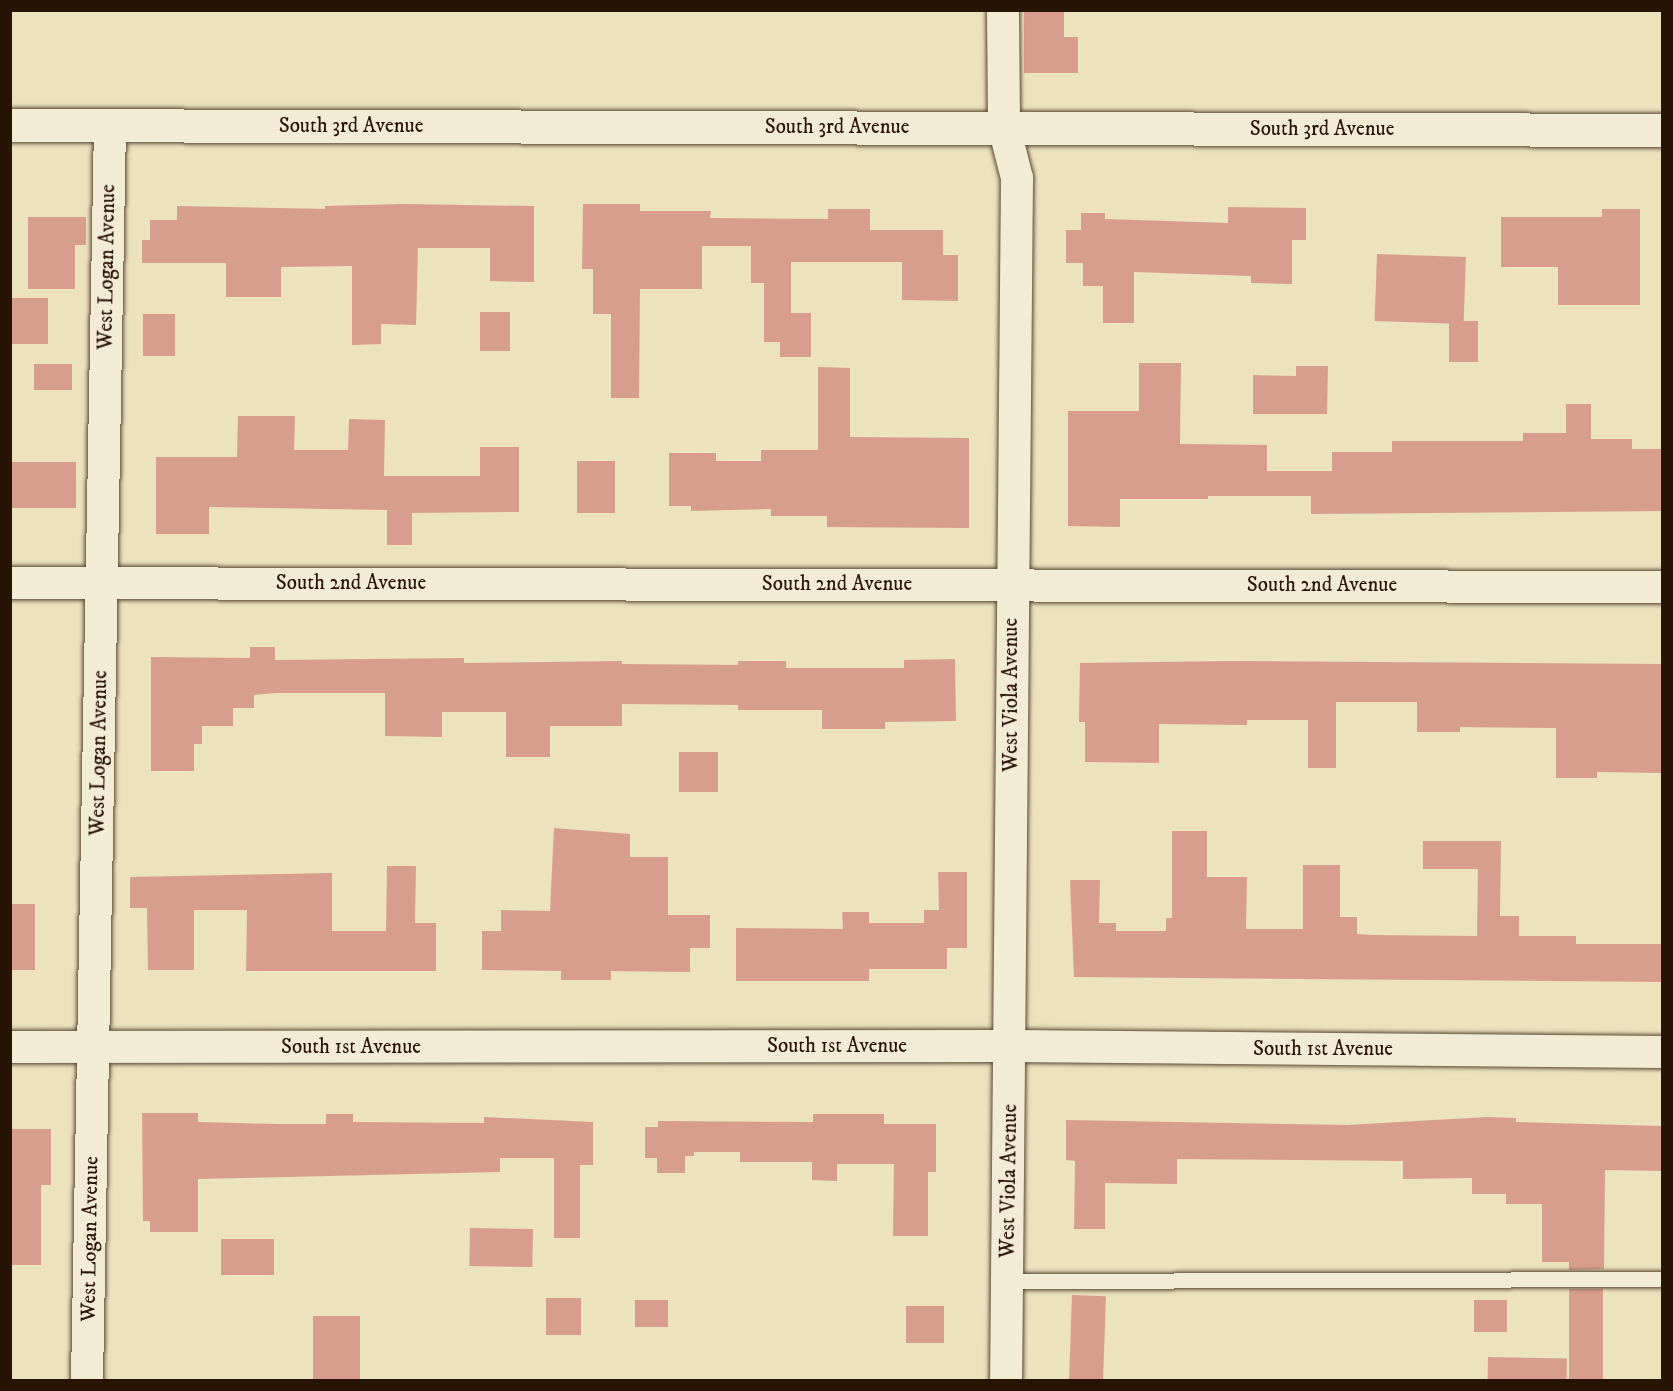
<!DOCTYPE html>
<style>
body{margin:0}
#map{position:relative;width:1673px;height:1391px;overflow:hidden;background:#ece2be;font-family:"IM FELL DW Pica",serif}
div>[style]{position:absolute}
.building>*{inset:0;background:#d89e8d;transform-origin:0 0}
.roads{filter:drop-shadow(0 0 2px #594833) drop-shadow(0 0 2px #594833)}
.service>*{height:15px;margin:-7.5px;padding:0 7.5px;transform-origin:7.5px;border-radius:7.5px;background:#f3ecd5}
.minor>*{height:32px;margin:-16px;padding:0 16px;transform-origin:16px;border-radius:16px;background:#f3ecd5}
.tertiary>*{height:33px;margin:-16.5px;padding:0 16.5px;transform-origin:16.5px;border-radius:16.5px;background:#f3ecd5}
span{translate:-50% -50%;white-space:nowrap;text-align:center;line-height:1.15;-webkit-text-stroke:6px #f3ecd5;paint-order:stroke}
.street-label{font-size:21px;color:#281405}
.frame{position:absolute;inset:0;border:12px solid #281405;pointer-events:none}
</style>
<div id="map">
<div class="building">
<div style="clip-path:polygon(1024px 10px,1064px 10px,1064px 37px,1078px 37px,1078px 73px,1024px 73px)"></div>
<div style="clip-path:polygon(403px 204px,534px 206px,534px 282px,490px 281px,490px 248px,418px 248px,416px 325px,381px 324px,381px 344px,352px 345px,352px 266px,281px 267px,281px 297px,226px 297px,226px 263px,142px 263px,142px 240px,150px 240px,150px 220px,177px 220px,177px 206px,325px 209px,325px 206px)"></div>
<div style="clip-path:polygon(583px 204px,640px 204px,640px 211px,711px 211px,710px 218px,828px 219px,828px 209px,870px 209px,870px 230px,943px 230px,943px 255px,958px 255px,958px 301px,902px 300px,902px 262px,791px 262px,791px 313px,811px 313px,811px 357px,780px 357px,780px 342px,764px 342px,764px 283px,751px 283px,751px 246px,702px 246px,702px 289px,640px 289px,639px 398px,611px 398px,611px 314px,593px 314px,593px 269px,582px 269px)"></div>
<div style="clip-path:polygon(1228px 207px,1306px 208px,1306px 240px,1292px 240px,1292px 284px,1251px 283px,1251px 276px,1134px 272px,1134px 323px,1103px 323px,1103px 286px,1083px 286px,1083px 263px,1066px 263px,1066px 230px,1081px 230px,1081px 213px,1105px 213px,1105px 219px,1228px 223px)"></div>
<div style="clip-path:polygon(1602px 209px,1640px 209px,1640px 305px,1558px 305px,1558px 267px,1501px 267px,1501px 217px,1602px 217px)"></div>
<div style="clip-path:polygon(28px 217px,86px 217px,86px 245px,75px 245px,75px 289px,28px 289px)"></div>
<div style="left:1377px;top:254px;width:89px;height:67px;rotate:2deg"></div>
<div style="left:10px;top:298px;width:38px;height:46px"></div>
<div style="left:480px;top:312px;width:30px;height:39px"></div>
<div style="left:143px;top:314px;width:32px;height:42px"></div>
<div style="left:1449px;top:321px;width:29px;height:41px"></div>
<div style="clip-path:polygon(1139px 363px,1181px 363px,1180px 444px,1267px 445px,1267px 471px,1332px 471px,1332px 452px,1392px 452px,1392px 441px,1523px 441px,1523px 433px,1566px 433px,1566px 404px,1591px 404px,1591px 439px,1632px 439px,1632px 449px,1662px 449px,1662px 511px,1311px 514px,1311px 496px,1208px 496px,1208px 499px,1120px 499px,1120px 527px,1068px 526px,1068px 411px,1139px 411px)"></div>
<div style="left:34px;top:364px;width:38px;height:26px"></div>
<div style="clip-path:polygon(1296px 366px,1328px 366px,1327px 414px,1253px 414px,1253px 375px,1296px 376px)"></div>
<div style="clip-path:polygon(818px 367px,850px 368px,850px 437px,969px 438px,969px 528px,827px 527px,827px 516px,771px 516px,771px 509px,691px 511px,691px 506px,669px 506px,669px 453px,716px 453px,716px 461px,761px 461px,761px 450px,818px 450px)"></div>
<div style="clip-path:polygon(238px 416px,295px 416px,294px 450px,348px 450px,349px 419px,385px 420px,384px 476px,480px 476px,480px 447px,519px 447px,519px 512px,412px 513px,412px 545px,387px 545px,387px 510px,209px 507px,209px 534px,156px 534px,156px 457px,237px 457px)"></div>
<div style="left:577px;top:461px;width:38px;height:52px"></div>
<div style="left:10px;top:462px;width:66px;height:46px"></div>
<div style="clip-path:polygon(250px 647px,275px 647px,275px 660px,464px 658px,464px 663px,622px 661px,622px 664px,738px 665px,738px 661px,786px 661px,786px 668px,904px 668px,904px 660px,955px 659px,956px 721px,885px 722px,885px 729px,822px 729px,822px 710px,738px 710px,738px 705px,622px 704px,622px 726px,550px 726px,550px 757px,506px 757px,506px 712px,442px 712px,442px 737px,385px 736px,385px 693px,275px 693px,254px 695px,254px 708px,233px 708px,233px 726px,202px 726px,202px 744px,194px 744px,194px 771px,151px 771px,151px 657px,250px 658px)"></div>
<div style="clip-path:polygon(1232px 661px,1662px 664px,1662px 773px,1597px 772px,1597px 778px,1556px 778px,1556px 728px,1460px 727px,1460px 732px,1417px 732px,1417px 702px,1336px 702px,1336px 768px,1308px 768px,1308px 720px,1247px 720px,1247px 725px,1159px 724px,1159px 763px,1085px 762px,1085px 722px,1079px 722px,1080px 663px)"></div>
<div style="left:679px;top:752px;width:39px;height:40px"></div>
<div style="clip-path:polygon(554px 828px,630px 834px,630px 857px,668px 857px,668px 915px,710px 915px,710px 948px,690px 948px,690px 972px,611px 971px,611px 980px,561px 980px,561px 971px,482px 970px,482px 931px,501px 931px,501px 910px,550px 911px)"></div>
<div style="clip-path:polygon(1172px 831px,1207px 831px,1207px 877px,1247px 877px,1246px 929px,1303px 929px,1303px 865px,1340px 865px,1340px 917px,1357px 917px,1357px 934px,1373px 935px,1477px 936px,1478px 869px,1423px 869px,1423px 841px,1501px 841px,1500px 916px,1519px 916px,1519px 936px,1576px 936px,1576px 944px,1662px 944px,1662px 982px,1074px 977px,1070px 880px,1100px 880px,1099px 923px,1116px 923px,1116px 931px,1166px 931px,1166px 918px,1172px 918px)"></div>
<div style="clip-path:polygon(387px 866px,416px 866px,415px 923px,436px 923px,436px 971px,246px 971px,247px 910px,194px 910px,194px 970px,148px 970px,147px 908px,130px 908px,130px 877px,332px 873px,332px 931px,386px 931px)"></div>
<div style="clip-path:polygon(938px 872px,967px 872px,967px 948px,947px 948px,947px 969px,869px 969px,869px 981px,736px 981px,736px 928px,843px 929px,842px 912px,869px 912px,869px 923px,924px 923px,924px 910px,939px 910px)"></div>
<div style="left:10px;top:904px;width:25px;height:66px"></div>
<div style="clip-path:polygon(142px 1113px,198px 1113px,198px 1122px,279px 1124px,326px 1124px,326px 1114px,353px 1114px,353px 1122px,484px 1123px,484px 1117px,593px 1122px,593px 1165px,580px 1165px,580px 1238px,554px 1238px,554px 1158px,500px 1158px,500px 1172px,198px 1179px,198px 1232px,150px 1232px,150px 1221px,143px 1221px)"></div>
<div style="clip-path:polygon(813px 1114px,884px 1114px,884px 1124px,936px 1124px,936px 1172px,928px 1172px,928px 1236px,893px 1236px,894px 1164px,837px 1164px,837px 1181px,812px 1180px,812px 1162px,740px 1162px,740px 1152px,694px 1152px,694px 1156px,685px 1156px,685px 1173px,657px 1173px,657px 1158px,645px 1158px,645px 1127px,658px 1127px,658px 1121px,813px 1122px)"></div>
<div style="clip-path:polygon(1487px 1117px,1516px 1118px,1516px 1122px,1662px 1126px,1662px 1171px,1605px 1170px,1604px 1269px,1569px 1270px,1569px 1262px,1542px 1262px,1542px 1204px,1506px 1204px,1506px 1194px,1472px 1194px,1472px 1178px,1403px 1179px,1403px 1161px,1177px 1159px,1177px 1184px,1105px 1183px,1105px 1229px,1074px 1229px,1075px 1161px,1066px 1160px,1066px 1120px,1347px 1125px)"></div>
<div style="clip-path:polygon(10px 1129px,51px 1129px,51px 1185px,41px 1185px,41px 1265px,10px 1265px)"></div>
<div style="left:470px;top:1228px;width:63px;height:38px;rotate:1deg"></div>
<div style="left:221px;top:1239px;width:53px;height:36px"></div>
<div style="left:1569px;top:1289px;width:34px;height:91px"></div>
<div style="left:1072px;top:1295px;width:34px;height:85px;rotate:2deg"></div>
<div style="left:546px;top:1298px;width:35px;height:37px"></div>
<div style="left:635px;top:1300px;width:33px;height:27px"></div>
<div style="left:1474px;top:1300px;width:33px;height:32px"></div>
<div style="left:906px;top:1306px;width:38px;height:37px"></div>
<div style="left:313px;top:1316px;width:47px;height:64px"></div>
<div style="left:1488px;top:1357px;width:79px;height:23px;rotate:1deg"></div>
</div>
<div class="roads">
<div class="service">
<div style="left:1007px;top:1281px;width:655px;rotate:-0.17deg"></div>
</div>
<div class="minor">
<div style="left:1003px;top:10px;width:117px;rotate:89.5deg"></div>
<div style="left:1004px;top:127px;width:53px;rotate:75.7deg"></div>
<div style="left:1017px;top:178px;width:1202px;rotate:90.52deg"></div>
<div style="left:10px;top:583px;width:1652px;rotate:0.14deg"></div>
<div style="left:10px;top:1047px;width:1001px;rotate:-0.06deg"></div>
<div style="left:1011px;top:1046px;width:651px;rotate:0.53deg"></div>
<div style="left:87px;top:1380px;width:1254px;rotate:-88.95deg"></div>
</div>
<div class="tertiary">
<div style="left:10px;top:125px;width:1652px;rotate:0.17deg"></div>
</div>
</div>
<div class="street-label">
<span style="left:351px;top:126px">South 3rd Avenue</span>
<span style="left:837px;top:127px">South 3rd Avenue</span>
<span style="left:1322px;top:129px">South 3rd Avenue</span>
<span style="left:107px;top:267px;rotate:-89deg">West Logan Avenue</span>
<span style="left:351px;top:583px">South 2nd Avenue</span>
<span style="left:837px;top:584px">South 2nd Avenue</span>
<span style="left:1322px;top:585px">South 2nd Avenue</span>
<span style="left:1011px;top:695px;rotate:-90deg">West Viola Avenue</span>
<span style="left:99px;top:753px;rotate:-89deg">West Logan Avenue</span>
<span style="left:837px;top:1046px">South 1st Avenue</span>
<span style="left:351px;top:1047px">South 1st Avenue</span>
<span style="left:1323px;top:1049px">South 1st Avenue</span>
<span style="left:1009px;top:1181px;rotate:-89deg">West Viola Avenue</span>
<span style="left:90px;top:1239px;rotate:-89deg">West Logan Avenue</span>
</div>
<div class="frame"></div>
</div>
